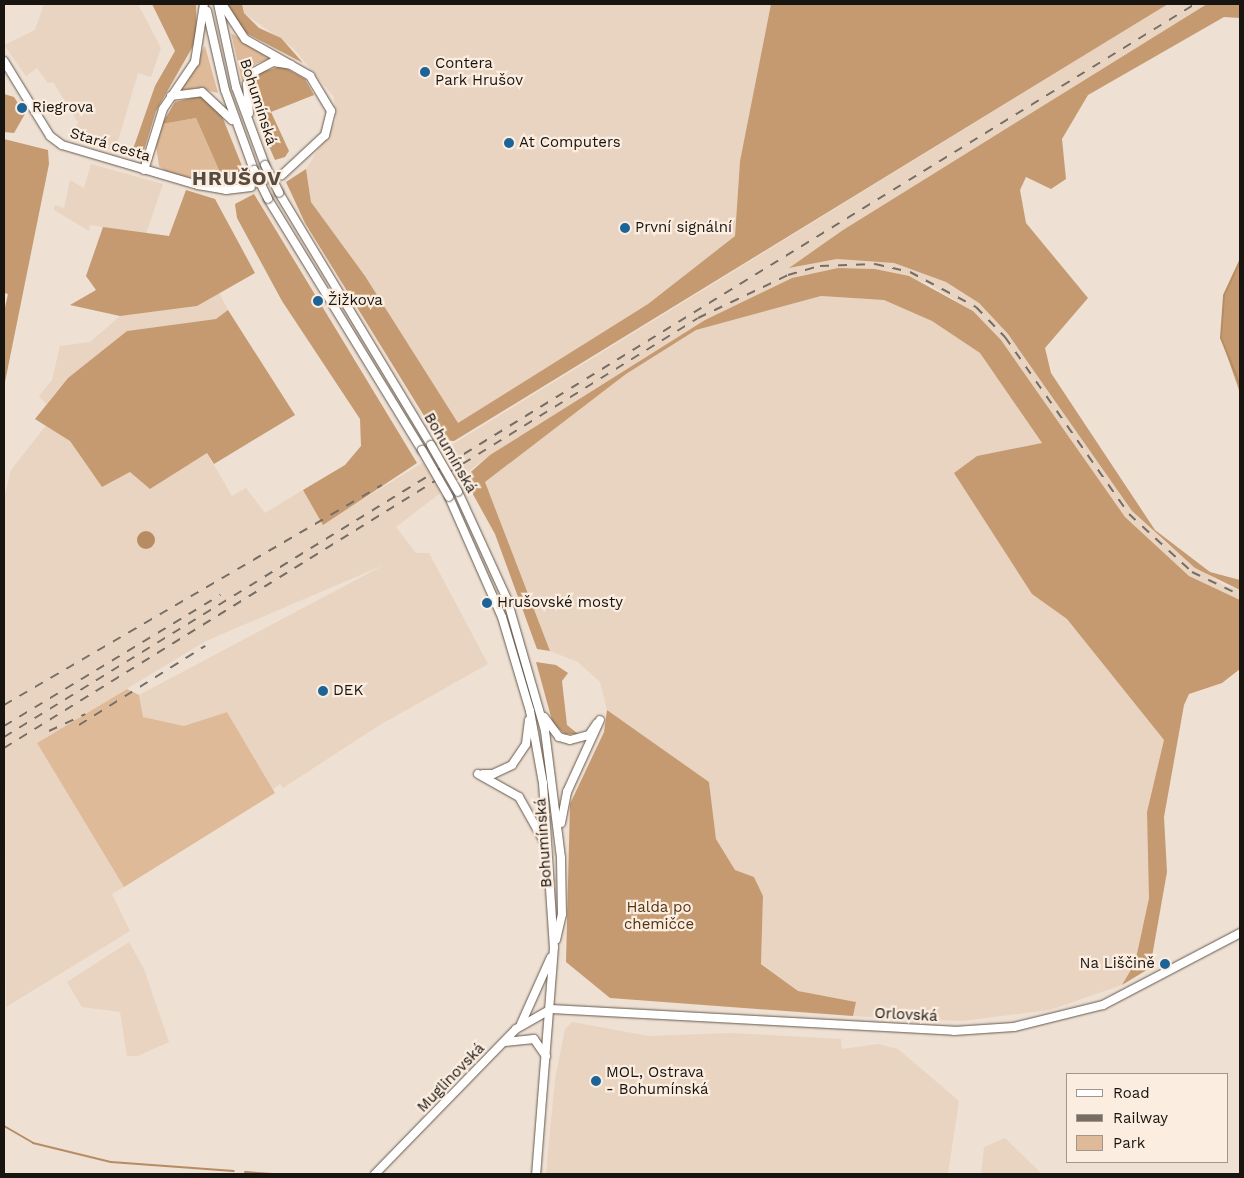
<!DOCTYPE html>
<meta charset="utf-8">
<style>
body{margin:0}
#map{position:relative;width:1244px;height:1178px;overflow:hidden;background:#eee0d3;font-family:"Work Sans",sans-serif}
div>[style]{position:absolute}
.built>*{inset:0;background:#e8d4c1}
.green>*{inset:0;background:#deba98}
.forest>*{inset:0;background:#c59a70}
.water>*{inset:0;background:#b78c63}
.round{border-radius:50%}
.stream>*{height:2px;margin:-1px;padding:0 1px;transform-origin:1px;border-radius:1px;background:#b78c63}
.secondary-tunnel>*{height:8px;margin-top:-4px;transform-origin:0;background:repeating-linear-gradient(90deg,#cec1b6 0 8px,transparent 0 12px)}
.roads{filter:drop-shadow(0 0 1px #64584d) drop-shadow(0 0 1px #64584d)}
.secondary>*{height:8px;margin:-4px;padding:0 4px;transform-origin:4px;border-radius:4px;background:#fff}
.rail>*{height:2px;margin-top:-1px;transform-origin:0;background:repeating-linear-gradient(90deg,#766e65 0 9px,transparent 0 18px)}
.bridges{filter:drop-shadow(0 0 1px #64584d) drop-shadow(0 0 1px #64584d)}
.secondary-bridge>*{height:8px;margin:-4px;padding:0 4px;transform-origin:4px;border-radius:4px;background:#fff}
.dots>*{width:14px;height:14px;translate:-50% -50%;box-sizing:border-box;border:2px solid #fbede0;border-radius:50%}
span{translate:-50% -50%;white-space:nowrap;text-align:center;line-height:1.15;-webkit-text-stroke:4.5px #fbede0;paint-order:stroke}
.poi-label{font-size:15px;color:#18140f}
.left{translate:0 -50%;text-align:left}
.right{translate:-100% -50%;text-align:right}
.street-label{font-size:15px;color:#18140f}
.park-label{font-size:15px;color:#533413}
.district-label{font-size:20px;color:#574b40;font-weight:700;letter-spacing:1px}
.frame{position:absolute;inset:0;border:5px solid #18140f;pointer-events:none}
.legend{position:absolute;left:1066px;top:1073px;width:162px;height:90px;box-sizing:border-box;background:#fbede0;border:1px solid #a0968c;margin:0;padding:6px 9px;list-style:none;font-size:15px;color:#18140f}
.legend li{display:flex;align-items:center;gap:10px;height:25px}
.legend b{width:25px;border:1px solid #a0968c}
</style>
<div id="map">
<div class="built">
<div style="clip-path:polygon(44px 4px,138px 4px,161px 48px,151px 77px,138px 73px,115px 151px,72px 137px,78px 122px,53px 82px,48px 83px,37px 68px,26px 76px,4px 45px,35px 30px)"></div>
<div style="clip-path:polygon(242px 4px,771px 4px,740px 161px,735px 236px,648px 304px,458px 424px,365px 276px,311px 202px,306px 169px,336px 121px,334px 97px,293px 48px,244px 13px)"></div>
<div style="clip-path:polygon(1168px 4px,1207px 4px,843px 230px,791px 268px,837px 259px,894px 263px,946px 282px,979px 303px,1008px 334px,1132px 511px,1168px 545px,1223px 585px,1240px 590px,1240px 600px,1189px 576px,1125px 517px,1001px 340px,973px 311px,927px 283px,875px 269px,838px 268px,792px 278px,705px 320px,595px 389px,490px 455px,396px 527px,416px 553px,429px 553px,488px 664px,378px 726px,283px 788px,280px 784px,273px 789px,227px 712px,184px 726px,143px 717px,139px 695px,386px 564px,206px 641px,37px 743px,124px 887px,112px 894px,130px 931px,6px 1007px,4px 498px,11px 470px,47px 424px,70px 441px,102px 487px,130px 472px,150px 489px,207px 453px,232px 496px,246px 488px,265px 513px,303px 490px,323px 524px)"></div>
<div style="clip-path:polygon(91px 164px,163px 184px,146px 234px,90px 225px,89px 231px,54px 210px,55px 205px,64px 208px,70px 180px,84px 188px)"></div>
<div style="clip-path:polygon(219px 293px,228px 310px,216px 319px,127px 331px,68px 378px,46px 404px,39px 396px,52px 380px,60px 346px,90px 342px,120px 316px,197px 306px)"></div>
<div style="clip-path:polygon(821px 296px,884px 300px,932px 321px,980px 353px,1042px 444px,977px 456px,954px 473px,1032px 593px,1067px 619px,1164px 740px,1149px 898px,1135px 963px,1122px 985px,1050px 1010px,962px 1021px,853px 1016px,856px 1002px,798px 991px,761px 963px,763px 896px,754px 877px,735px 870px,716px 839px,709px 782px,607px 710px,600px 682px,578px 662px,550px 651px,485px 482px,626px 374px,696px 330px)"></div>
<div style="clip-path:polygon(129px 942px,144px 969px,169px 1042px,138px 1056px,127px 1056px,120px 1012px,82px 1007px,67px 982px)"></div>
<div style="clip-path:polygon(572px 1022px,649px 1036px,730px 1033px,841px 1039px,842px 1049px,878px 1044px,898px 1049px,959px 1101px,948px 1174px,546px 1174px,555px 1079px,565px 1029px)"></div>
<div style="clip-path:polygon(1005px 1138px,1042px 1174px,981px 1174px,984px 1147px)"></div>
</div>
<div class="green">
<div style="clip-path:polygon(231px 33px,272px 58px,255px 64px,242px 81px)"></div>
<div style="clip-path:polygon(205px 46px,218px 93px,198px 88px,178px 91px)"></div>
<div style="clip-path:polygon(196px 118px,222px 177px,239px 181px,191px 179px,168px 173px,159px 166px,156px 146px,162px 124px)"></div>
<div style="clip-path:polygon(127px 689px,139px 695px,143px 717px,184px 726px,227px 712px,275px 793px,124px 887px,37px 743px)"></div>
</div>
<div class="forest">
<div style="clip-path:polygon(152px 4px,196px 4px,197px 39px,156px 111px,144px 150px,136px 157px,131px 155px,155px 86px,175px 51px)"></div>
<div style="clip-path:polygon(228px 4px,242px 4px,244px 13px,259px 28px,281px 38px,303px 63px,244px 32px)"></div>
<div style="clip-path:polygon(771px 4px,1168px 4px,454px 441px,439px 440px,305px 223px,286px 182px,306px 169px,311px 202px,365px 276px,458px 423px,648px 304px,735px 236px,740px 161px)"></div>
<div style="clip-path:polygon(1207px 4px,1240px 4px,1240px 18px,1224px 17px,1088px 95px,1062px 139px,1066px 179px,1051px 189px,1026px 177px,1020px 190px,1026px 223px,1088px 298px,1045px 348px,1051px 373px,1155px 530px,1210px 572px,1240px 580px,1240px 590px,1195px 568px,1132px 511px,1008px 334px,979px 303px,946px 282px,894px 263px,837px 259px,789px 268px,843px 230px)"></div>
<div style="clip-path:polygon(282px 66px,305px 79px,314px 95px,271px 112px,289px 151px,285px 157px,275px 160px,251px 105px,250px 87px,258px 73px)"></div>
<div style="clip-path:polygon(4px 94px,14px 97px,25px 114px,14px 133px,4px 132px)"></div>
<div style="clip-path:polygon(201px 96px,220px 111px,246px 176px,239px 181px,222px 177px,196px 118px,162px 124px,175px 102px)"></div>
<div style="clip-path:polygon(4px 139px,48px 150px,49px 164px,4px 387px,4px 312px,8px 294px,4px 293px)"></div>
<div style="clip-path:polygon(186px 190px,215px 199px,255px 273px,197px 306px,120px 316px,70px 305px,96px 290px,86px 276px,103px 227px,169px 236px)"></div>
<div style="clip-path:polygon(254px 194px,417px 463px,323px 525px,303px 490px,345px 465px,361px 446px,360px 419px,282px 301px,237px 218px,235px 204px)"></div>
<div style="clip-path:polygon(1240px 261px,1240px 393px,1221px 338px,1224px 296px)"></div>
<div style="clip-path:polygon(838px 268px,875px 269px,909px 276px,973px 311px,1001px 340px,1125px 517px,1189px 576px,1240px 600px,1240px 669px,1222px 683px,1189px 694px,1184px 705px,1164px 817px,1167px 872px,1150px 968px,1122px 985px,1135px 963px,1149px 898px,1147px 812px,1164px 740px,1067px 619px,1032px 594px,954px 473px,977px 456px,1042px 443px,980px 353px,932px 321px,884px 300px,821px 296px,696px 330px,626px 374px,485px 482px,550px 651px,537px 649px,495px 534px,464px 478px,490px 455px,705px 320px,792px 278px)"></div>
<div style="clip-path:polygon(228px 310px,295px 415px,214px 464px,207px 453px,150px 489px,130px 472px,102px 487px,70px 441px,35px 419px,68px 378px,127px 331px,216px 319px)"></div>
<div style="clip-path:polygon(536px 662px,556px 665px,568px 673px,562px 681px,567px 725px,578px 734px,565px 734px,553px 724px)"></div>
<div style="clip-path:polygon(607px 710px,709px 782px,716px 839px,735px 870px,754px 877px,763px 896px,761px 964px,798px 991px,856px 1002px,853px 1016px,610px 998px,566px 962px,570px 804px,604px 732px)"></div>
</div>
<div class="water">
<div class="round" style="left:137px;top:531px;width:18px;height:18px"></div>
</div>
<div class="stream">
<div style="left:1240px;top:261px;width:38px;rotate:115deg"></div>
<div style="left:1224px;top:296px;width:42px;rotate:94.1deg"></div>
<div style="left:1221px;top:338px;width:51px;rotate:68deg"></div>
<div style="left:4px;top:1126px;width:34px;rotate:30deg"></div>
<div style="left:33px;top:1143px;width:80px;rotate:13.7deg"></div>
<div style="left:111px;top:1162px;width:123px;rotate:4.2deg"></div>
<div style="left:245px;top:1172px;width:27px;rotate:4deg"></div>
</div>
<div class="secondary-tunnel">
<div style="left:251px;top:187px;width:33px;rotate:-21deg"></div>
</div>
<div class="roads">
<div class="secondary">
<div style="left:218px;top:4px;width:85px;rotate:77.8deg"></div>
<div style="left:236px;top:87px;width:83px;rotate:69.6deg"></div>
<div style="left:222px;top:4px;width:42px;rotate:56.7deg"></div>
<div style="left:245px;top:39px;width:75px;rotate:29.6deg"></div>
<div style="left:310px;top:76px;width:41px;rotate:59deg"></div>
<div style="left:331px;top:111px;width:25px;rotate:104deg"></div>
<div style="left:325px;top:135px;width:59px;rotate:137.1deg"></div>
<div style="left:207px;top:11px;width:81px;rotate:77.2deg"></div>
<div style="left:225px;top:90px;width:85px;rotate:70.1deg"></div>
<div style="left:4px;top:61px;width:88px;rotate:58.5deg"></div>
<div style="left:50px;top:136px;width:15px;rotate:37deg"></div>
<div style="left:62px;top:145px;width:142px;rotate:16.4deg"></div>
<div style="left:198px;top:185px;width:28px;rotate:10deg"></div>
<div style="left:226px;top:190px;width:25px;rotate:-7deg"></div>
<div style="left:171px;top:96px;width:31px;rotate:-7deg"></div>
<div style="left:202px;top:92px;width:41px;rotate:43deg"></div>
<div style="left:249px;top:113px;width:29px;rotate:-94deg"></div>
<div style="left:247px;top:84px;width:14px;rotate:-60deg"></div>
<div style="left:254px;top:72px;width:21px;rotate:-28deg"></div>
<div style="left:273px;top:62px;width:18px;rotate:9deg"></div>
<div style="left:144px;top:170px;width:64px;rotate:-72.7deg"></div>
<div style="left:163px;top:109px;width:57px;rotate:-55.8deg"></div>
<div style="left:195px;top:62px;width:59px;rotate:-81.2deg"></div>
<div style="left:279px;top:193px;width:294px;rotate:58.9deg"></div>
<div style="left:268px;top:199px;width:294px;rotate:58.5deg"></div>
<div style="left:458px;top:492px;width:118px;rotate:65.4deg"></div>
<div style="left:507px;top:599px;width:137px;rotate:73.9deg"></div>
<div style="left:545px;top:731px;width:128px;rotate:82.8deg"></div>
<div style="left:561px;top:858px;width:56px;rotate:89deg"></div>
<div style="left:562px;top:914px;width:26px;rotate:103deg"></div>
<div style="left:449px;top:497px;width:131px;rotate:66.2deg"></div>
<div style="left:502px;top:617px;width:98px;rotate:73.4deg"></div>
<div style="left:530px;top:711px;width:73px;rotate:79.8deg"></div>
<div style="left:543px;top:783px;width:164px;rotate:86.2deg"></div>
<div style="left:554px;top:947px;width:228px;rotate:94.5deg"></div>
<div style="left:544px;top:717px;width:25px;rotate:53deg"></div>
<div style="left:559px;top:737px;width:11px;rotate:15deg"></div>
<div style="left:570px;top:740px;width:20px;rotate:-15deg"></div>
<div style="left:589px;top:735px;width:14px;rotate:-56deg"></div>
<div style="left:478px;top:774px;width:47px;rotate:29.3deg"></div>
<div style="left:519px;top:797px;width:55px;rotate:60.6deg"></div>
<div style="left:483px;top:774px;width:10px"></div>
<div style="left:493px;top:774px;width:21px;rotate:-25deg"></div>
<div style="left:512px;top:765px;width:25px;rotate:-56deg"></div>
<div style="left:526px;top:744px;width:24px;rotate:-83deg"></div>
<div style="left:561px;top:823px;width:32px;rotate:-79deg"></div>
<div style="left:567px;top:792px;width:79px;rotate:-65.4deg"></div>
<div style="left:521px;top:1024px;width:73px;rotate:-65.9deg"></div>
<div style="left:505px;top:1042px;width:29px;rotate:-6deg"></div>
<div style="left:534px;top:1039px;width:21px;rotate:55deg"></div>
<div style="left:375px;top:1174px;width:202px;rotate:-45.8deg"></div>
<div style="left:516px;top:1029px;width:40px;rotate:-29.7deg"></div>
<div style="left:551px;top:1009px;width:404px;rotate:3.1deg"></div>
<div style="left:954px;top:1031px;width:60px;rotate:-3.8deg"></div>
<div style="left:1014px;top:1027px;width:92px;rotate:-13.9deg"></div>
<div style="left:1103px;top:1005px;width:155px;rotate:-27.7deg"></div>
</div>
</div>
<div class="rail">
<div style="left:4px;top:705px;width:437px;rotate:-30.2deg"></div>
<div style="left:79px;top:725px;width:149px;rotate:-32.1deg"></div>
<div style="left:4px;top:726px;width:253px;rotate:-31.2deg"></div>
<div style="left:49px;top:731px;width:40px;rotate:-25deg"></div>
<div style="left:4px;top:737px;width:1398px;rotate:-31.61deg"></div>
<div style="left:4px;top:748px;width:816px;rotate:-31.78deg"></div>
<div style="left:698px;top:318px;width:100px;rotate:-25.5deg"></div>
<div style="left:788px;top:275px;width:33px;rotate:-16deg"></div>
<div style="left:820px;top:266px;width:55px;rotate:-2.1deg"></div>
<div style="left:875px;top:264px;width:36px;rotate:13deg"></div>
<div style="left:910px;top:272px;width:75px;rotate:27.9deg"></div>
<div style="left:976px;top:307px;width:42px;rotate:46deg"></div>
<div style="left:1005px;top:337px;width:216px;rotate:55deg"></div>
<div style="left:1129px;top:514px;width:86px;rotate:42.6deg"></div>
<div style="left:1192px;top:572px;width:53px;rotate:25.6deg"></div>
</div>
<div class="bridges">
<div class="secondary-bridge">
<div style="left:265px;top:165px;width:31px;rotate:63deg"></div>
<div style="left:254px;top:170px;width:32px;rotate:64deg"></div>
<div style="left:431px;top:445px;width:54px;rotate:60.1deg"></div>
<div style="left:422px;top:450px;width:54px;rotate:60.1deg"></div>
</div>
</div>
<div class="dots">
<div style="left:425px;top:72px;background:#1c6397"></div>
<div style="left:22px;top:108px;background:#1c6397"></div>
<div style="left:509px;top:143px;background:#1c6397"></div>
<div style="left:625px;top:228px;background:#1c6397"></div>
<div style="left:318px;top:301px;background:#1c6397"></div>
<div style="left:487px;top:603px;background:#1c6397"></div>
<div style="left:323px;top:691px;background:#1c6397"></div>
<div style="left:1165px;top:964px;background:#1c6397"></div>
<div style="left:596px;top:1081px;background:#1c6397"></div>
</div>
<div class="poi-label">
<span class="left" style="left:435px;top:72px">Contera<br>Park Hrušov</span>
<span class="left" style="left:32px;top:108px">Riegrova</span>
<span class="left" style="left:519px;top:143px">At Computers</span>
<span class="left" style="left:635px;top:228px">První signální</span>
<span class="left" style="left:328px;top:301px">Žižkova</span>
<span class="left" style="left:497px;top:603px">Hrušovské mosty</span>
<span class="left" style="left:333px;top:691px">DEK</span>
<span class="right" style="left:1155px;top:964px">Na Liščině</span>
<span class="left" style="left:606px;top:1081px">MOL, Ostrava<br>- Bohumínská</span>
</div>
<div class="street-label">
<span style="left:258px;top:102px;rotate:72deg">Bohumínská</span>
<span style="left:110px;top:145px;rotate:17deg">Stará cesta</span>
<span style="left:450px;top:453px;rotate:60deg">Bohumínská</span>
<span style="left:544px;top:843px;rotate:-94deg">Bohumínská</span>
<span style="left:906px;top:1015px;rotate:3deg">Orlovská</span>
<span style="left:451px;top:1078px;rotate:-46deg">Muglinovská</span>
</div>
<div class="park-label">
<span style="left:659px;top:916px">Halda po<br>chemičce</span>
</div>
<div class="district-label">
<span style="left:237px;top:178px">HRUŠOV</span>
</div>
<div class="frame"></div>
<ul class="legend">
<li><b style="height:6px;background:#fff"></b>Road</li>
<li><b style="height:6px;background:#766e65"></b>Railway</li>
<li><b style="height:14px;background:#deba98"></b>Park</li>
</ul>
</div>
